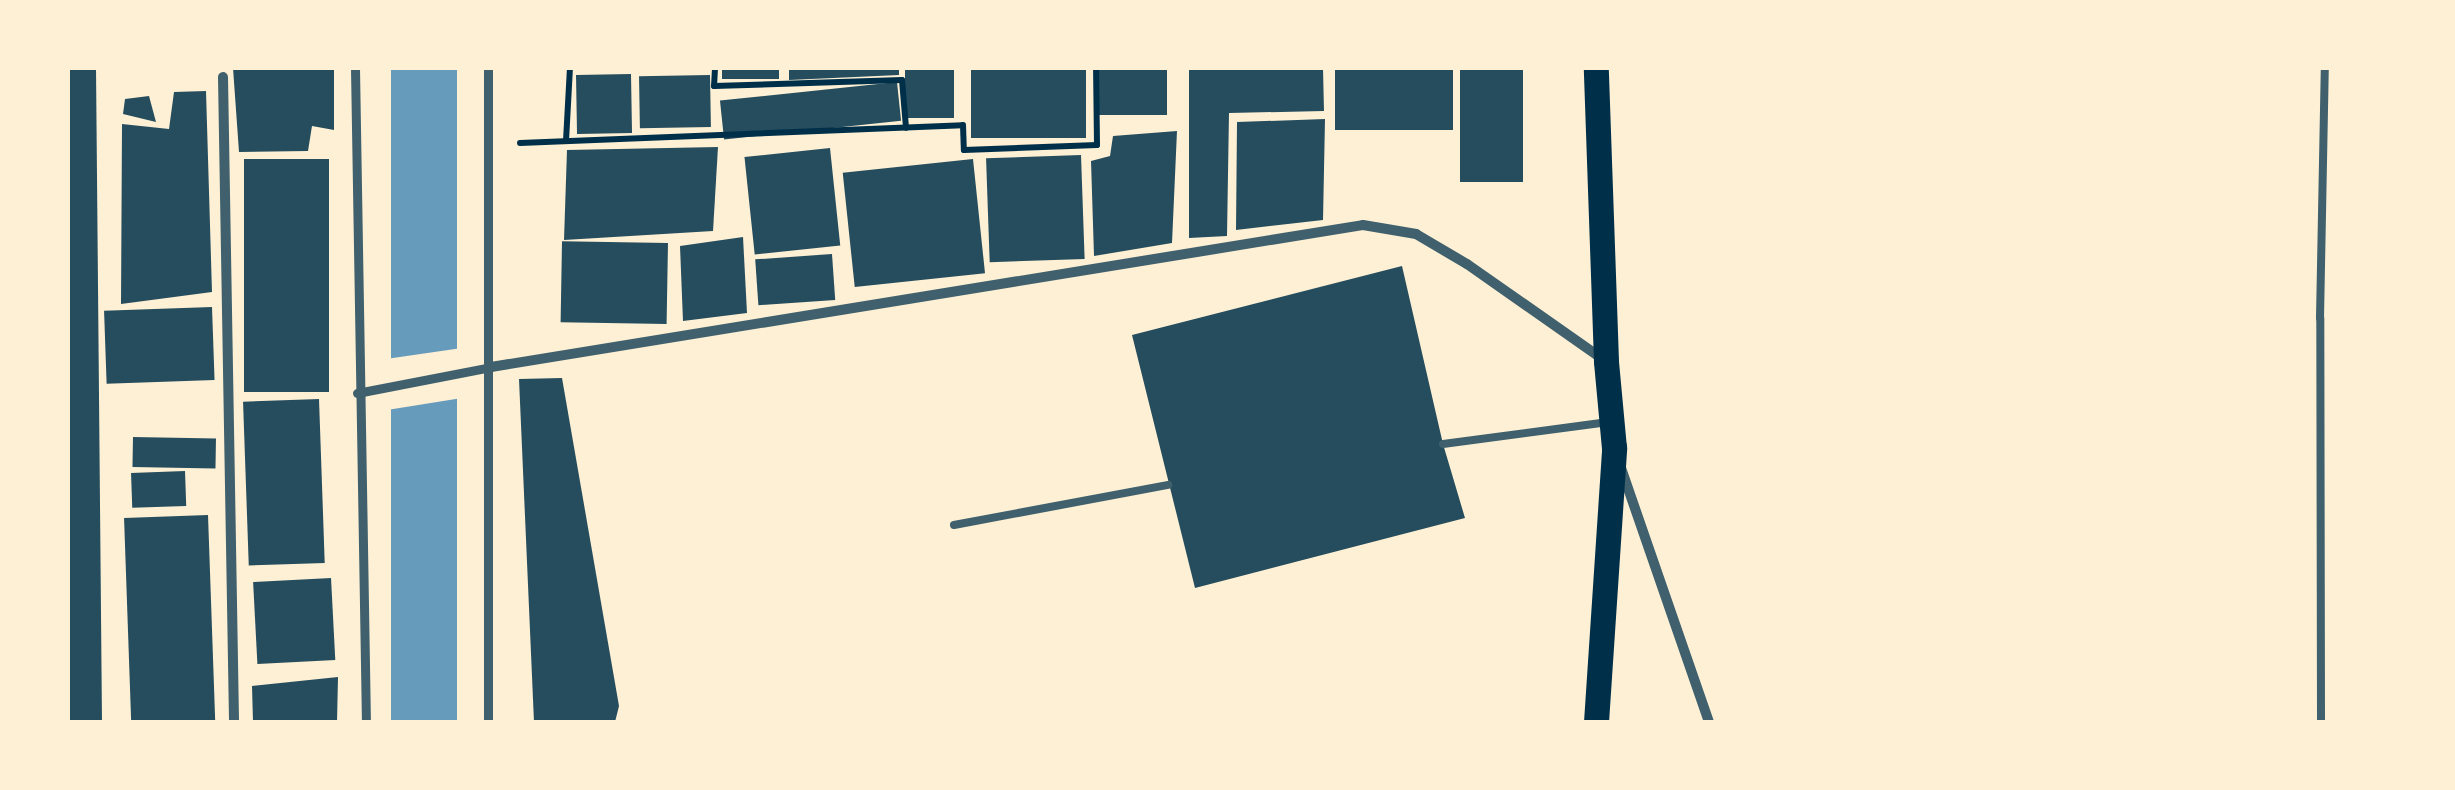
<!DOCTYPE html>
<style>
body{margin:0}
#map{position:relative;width:2455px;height:790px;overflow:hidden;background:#fdf0d5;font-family:Montserrat,sans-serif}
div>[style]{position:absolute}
.water>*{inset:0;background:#669bbc;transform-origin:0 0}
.pier>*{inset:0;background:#fdf0d5}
.building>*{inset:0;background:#264d5e;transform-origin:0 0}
.path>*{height:6px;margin:-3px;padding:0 3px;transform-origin:3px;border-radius:3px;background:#003049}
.service>*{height:8px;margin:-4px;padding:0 4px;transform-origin:4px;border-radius:4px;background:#3f606c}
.pedestrian>*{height:9px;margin:-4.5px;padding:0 4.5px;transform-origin:4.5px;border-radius:4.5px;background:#3f606c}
.minor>*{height:10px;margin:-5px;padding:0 5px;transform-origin:5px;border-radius:5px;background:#3f606c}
.primary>*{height:25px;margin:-12.5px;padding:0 12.5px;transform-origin:12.5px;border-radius:12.5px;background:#003049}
span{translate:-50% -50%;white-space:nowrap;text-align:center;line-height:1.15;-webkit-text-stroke:10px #fdf0d5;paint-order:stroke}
.frame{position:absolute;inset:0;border:70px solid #fdf0d5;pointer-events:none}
</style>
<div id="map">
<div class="water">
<div style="left:391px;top:68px;width:66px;height:654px"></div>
</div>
<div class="pier">
<div style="clip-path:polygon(462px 348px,462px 398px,387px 410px,386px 359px)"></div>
</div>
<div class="building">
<div style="clip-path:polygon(68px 68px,96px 68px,102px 722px,68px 722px)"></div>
<div style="clip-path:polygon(233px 68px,334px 68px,334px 130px,312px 126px,308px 151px,239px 152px)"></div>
<div style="left:722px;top:68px;width:57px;height:11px"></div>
<div style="clip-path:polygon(789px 68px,899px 68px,899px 75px,789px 80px)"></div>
<div style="left:905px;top:68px;width:49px;height:50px"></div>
<div style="left:971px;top:68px;width:115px;height:70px"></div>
<div style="left:1099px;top:68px;width:68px;height:47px"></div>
<div style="clip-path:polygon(1189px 68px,1323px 68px,1324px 111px,1229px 113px,1227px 236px,1189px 238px)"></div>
<div style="left:1335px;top:68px;width:118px;height:62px"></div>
<div style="left:1460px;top:68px;width:63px;height:114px"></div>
<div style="left:631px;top:74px;width:59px;height:55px;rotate:89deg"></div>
<div style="left:710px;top:75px;width:52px;height:71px;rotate:89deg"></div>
<div style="left:897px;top:82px;width:39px;height:178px;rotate:84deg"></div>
<div style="clip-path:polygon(206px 91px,212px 292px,121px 304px,122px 124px,169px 129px,174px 92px)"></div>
<div style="clip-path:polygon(149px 96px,156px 122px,123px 114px,125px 99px)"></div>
<div style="clip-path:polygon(1325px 119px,1323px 220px,1236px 230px,1237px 122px)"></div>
<div style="clip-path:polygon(1177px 131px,1172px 243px,1094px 256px,1091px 161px,1110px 156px,1113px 136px)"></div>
<div style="clip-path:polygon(718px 147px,713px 231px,564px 240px,567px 150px)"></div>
<div style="left:830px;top:148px;width:98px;height:86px;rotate:84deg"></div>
<div style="left:1081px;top:155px;width:104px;height:95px;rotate:88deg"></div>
<div style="left:329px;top:159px;width:233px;height:85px;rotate:90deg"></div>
<div style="left:973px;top:159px;width:115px;height:131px;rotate:84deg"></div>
<div style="clip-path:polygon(743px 237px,747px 313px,683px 321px,680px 246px)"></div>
<div style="left:668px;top:243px;width:81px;height:106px;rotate:91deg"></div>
<div style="left:832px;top:254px;width:46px;height:77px;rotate:86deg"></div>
<div style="clip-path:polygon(1402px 266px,1443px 444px,1465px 518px,1195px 588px,1132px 335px)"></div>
<div style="left:212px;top:307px;width:73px;height:108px;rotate:88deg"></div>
<div style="clip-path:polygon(562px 378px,619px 706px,615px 722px,534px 722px,519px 379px)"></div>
<div style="left:319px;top:399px;width:164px;height:76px;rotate:88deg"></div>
<div style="left:133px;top:437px;width:83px;height:30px;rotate:1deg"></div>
<div style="left:185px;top:471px;width:35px;height:54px;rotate:88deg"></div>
<div style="left:208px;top:515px;width:207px;height:84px;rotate:88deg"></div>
<div style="left:331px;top:578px;width:82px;height:78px;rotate:87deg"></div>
<div style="clip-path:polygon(338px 677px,337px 722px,253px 722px,252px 686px)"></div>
</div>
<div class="path">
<div style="left:715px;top:68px;width:18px;rotate:93deg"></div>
<div style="left:714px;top:86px;width:188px;rotate:-1.8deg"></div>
<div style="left:902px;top:80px;width:48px;rotate:85.2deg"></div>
<div style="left:566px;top:141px;width:73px;rotate:-86.9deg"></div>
<div style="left:520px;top:143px;width:443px;rotate:-2.3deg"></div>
<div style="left:963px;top:125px;width:25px;rotate:88deg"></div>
<div style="left:964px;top:150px;width:133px;rotate:-2.2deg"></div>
<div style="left:1097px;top:145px;width:77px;rotate:-90.7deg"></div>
</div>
<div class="service">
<div style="left:1443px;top:444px;width:165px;rotate:-7.6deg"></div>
<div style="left:954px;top:525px;width:218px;rotate:-10.6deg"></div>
<div style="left:2321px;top:722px;width:404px;rotate:-90.1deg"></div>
<div style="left:2320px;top:318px;width:250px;rotate:-88.9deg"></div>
</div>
<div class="pedestrian">
<div style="left:355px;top:68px;width:654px;rotate:89.04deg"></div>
<div style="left:357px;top:393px;width:136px;rotate:-11deg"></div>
<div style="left:488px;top:722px;width:654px;rotate:-90deg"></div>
</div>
<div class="minor">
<div style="left:223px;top:77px;width:645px;rotate:89.02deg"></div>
<div style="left:491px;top:367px;width:883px;rotate:-9.25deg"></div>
<div style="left:1363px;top:225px;width:54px;rotate:9.6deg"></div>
<div style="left:1416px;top:234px;width:59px;rotate:30.5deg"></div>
<div style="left:1467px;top:264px;width:167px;rotate:35deg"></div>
<div style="left:1621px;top:468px;width:269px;rotate:70.9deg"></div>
</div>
<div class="primary">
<div style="left:1596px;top:722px;width:275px;rotate:-86.2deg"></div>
<div style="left:1614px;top:448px;width:87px;rotate:-95.3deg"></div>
<div style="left:1606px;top:361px;width:293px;rotate:-92deg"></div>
</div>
<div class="frame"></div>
</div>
